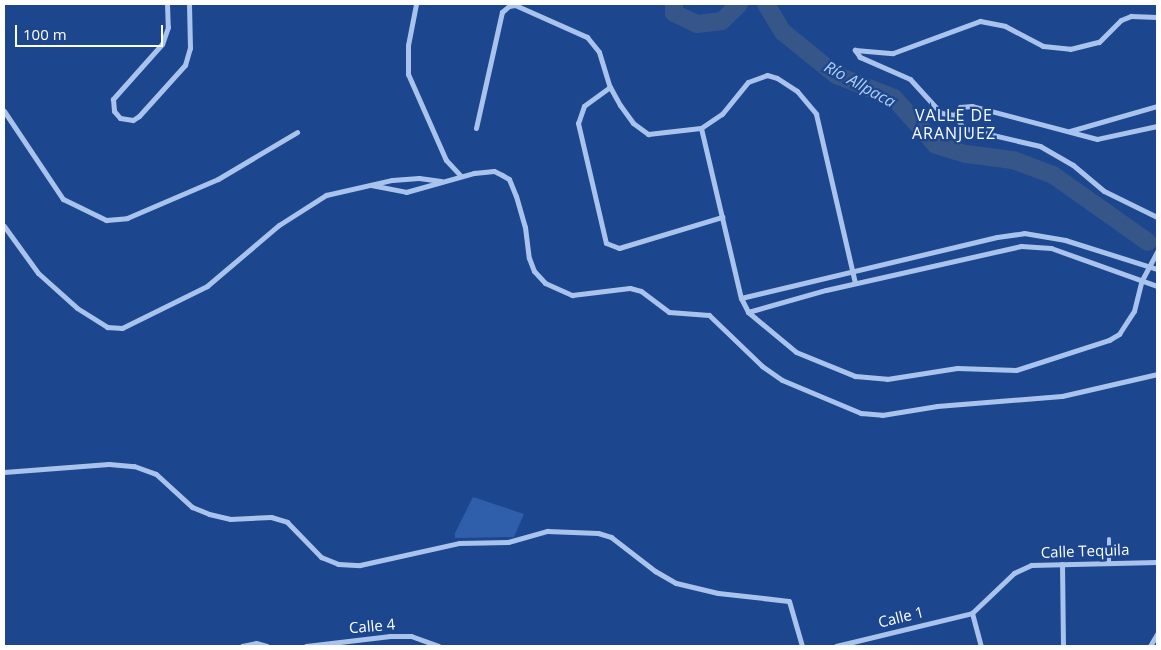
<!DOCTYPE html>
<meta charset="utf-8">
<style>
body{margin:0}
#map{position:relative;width:1161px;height:650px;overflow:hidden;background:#1c468d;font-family:"Open Sans",sans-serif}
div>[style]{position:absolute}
.green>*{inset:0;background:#2f5faa}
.river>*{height:18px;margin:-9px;padding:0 9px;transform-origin:9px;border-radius:9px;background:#365589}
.lane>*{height:4px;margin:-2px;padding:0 2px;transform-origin:2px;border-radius:2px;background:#a9c3ed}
.street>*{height:5px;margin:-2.5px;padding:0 2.5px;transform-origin:2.5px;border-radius:2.5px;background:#a9c3ed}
span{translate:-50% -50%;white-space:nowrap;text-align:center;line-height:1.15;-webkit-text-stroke:4.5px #1c468d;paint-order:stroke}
.street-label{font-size:15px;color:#fff}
.water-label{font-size:16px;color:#b4cef4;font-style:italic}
.neighbourhood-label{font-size:16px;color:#fff;letter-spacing:1px}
.frame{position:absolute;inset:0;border:5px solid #fff;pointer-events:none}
.scale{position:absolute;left:15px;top:25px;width:148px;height:22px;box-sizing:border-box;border:2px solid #fff;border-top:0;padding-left:6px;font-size:15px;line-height:18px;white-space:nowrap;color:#fff;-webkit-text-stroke:4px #1c468d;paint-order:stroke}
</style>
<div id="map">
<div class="green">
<div style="clip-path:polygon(473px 497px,524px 514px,514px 537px,455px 538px,455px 533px)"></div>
</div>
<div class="river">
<div style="left:674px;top:4px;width:9px;rotate:90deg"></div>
<div style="left:674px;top:13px;width:25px;rotate:26deg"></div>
<div style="left:697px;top:24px;width:25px;rotate:-7deg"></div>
<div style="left:722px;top:21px;width:24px;rotate:-45deg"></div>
<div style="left:766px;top:4px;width:33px;rotate:59deg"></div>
<div style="left:783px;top:32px;width:68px;rotate:39.1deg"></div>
<div style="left:836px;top:75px;width:62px;rotate:21.6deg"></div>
<div style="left:894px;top:98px;width:63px;rotate:48.2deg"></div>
<div style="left:936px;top:145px;width:31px;rotate:17deg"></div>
<div style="left:966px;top:154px;width:47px;rotate:7.3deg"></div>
<div style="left:1013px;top:160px;width:43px;rotate:20.6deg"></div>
<div style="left:1053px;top:175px;width:116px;rotate:35.2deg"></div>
</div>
<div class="lane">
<div style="left:1109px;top:539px;width:23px;rotate:90deg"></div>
</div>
<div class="street">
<div style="left:167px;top:4px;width:23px;rotate:88deg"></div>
<div style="left:168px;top:27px;width:18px;rotate:109deg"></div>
<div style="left:162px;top:44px;width:74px;rotate:131.7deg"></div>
<div style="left:113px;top:99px;width:12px;rotate:85deg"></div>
<div style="left:114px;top:111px;width:9px;rotate:49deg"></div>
<div style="left:120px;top:118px;width:13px;rotate:9deg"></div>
<div style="left:133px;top:120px;width:7px;rotate:-34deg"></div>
<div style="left:139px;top:116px;width:69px;rotate:-48deg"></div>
<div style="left:185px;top:65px;width:18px;rotate:-74deg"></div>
<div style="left:190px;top:48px;width:44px;rotate:-91.3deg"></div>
<div style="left:416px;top:4px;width:42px;rotate:101deg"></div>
<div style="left:408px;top:45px;width:29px;rotate:90deg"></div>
<div style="left:408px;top:74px;width:94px;rotate:66.2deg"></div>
<div style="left:446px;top:160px;width:21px;rotate:47deg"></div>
<div style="left:610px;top:87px;width:32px;rotate:144deg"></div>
<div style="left:584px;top:106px;width:18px;rotate:109deg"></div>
<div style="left:578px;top:123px;width:123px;rotate:76.9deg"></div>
<div style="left:606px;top:243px;width:14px;rotate:21deg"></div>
<div style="left:619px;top:248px;width:108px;rotate:-16.8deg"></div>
<div style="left:4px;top:111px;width:106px;rotate:56.2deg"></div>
<div style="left:63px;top:199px;width:48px;rotate:26deg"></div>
<div style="left:106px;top:220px;width:21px;rotate:-5deg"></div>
<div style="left:127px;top:218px;width:99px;rotate:-23.2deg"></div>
<div style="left:218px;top:179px;width:92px;rotate:-30.7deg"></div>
<div style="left:955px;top:115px;width:14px;rotate:-172deg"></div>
<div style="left:941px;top:113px;width:46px;rotate:-132.4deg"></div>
<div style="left:910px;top:79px;width:55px;rotate:-156.3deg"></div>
<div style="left:860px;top:57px;width:9px;rotate:-126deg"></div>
<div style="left:855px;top:50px;width:38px;rotate:5deg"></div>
<div style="left:893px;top:53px;width:93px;rotate:-20.2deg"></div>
<div style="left:980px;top:21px;width:25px;rotate:11deg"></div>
<div style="left:1005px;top:26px;width:43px;rotate:27.8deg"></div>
<div style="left:1043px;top:46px;width:27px;rotate:6deg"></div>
<div style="left:1070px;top:49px;width:30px;rotate:-14deg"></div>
<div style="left:1099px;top:42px;width:31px;rotate:-45deg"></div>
<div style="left:1121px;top:20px;width:11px;rotate:-22deg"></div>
<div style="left:1131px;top:16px;width:26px;rotate:2deg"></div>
<div style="left:1157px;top:126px;width:61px;rotate:167.8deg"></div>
<div style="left:1097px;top:139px;width:129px;rotate:-165.2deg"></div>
<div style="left:972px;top:106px;width:12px;rotate:175deg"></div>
<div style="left:960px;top:107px;width:9px;rotate:122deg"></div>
<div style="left:955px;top:115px;width:15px;rotate:58deg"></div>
<div style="left:963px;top:128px;width:79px;rotate:13.2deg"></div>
<div style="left:1040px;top:146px;width:38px;rotate:30deg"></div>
<div style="left:1073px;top:165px;width:40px;rotate:40deg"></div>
<div style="left:1104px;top:191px;width:59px;rotate:26.1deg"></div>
<div style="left:476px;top:128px;width:119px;rotate:-77.4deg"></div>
<div style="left:502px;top:12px;width:9px;rotate:-41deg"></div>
<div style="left:509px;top:6px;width:6px;rotate:-9deg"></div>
<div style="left:515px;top:5px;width:79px;rotate:24deg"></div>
<div style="left:587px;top:37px;width:19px;rotate:51deg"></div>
<div style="left:599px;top:52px;width:37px;rotate:73deg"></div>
<div style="left:610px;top:87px;width:21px;rotate:61deg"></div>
<div style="left:620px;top:105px;width:22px;rotate:54deg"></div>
<div style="left:633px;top:123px;width:19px;rotate:36deg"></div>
<div style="left:648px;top:134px;width:53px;rotate:-6.5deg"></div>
<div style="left:701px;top:128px;width:25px;rotate:-34deg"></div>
<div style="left:722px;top:114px;width:41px;rotate:-50.9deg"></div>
<div style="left:748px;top:82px;width:20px;rotate:-20deg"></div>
<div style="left:767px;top:75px;width:10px;rotate:17deg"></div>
<div style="left:777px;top:78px;width:24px;rotate:33deg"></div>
<div style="left:797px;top:91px;width:30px;rotate:50deg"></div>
<div style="left:816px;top:114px;width:173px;rotate:77deg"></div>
<div style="left:701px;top:128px;width:175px;rotate:76.8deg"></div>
<div style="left:741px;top:298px;width:16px;rotate:63deg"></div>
<div style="left:748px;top:312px;width:62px;rotate:39.8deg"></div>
<div style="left:796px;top:352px;width:64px;rotate:22.1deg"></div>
<div style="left:855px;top:376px;width:32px;rotate:5deg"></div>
<div style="left:887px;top:379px;width:71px;rotate:-8.9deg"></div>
<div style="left:957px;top:368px;width:59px;rotate:1.9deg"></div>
<div style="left:1016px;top:370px;width:98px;rotate:-17.9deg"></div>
<div style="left:1109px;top:340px;width:12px;rotate:-31deg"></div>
<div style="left:1119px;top:334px;width:27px;rotate:-57deg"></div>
<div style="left:1134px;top:311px;width:32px;rotate:-76deg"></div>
<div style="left:1142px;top:280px;width:32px;rotate:-62deg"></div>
<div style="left:1070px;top:131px;width:91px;rotate:-16deg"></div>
<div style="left:371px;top:185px;width:36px;rotate:11deg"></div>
<div style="left:406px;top:192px;width:71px;rotate:-15.6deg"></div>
<div style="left:474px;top:173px;width:20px;rotate:-6deg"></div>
<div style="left:494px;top:171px;width:9px;rotate:27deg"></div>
<div style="left:502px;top:175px;width:8px;rotate:30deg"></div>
<div style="left:509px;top:179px;width:18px;rotate:68deg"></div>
<div style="left:516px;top:196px;width:32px;rotate:74deg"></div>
<div style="left:525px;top:227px;width:31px;rotate:83deg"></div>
<div style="left:529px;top:258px;width:14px;rotate:69deg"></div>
<div style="left:534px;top:271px;width:16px;rotate:47deg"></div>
<div style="left:545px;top:283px;width:30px;rotate:24deg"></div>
<div style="left:572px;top:295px;width:58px;rotate:-6.9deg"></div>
<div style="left:630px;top:288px;width:11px;rotate:15deg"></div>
<div style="left:641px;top:291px;width:35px;rotate:37deg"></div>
<div style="left:669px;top:312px;width:40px;rotate:4.3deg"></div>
<div style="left:709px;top:315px;width:74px;rotate:43.9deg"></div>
<div style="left:762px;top:366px;width:24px;rotate:35deg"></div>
<div style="left:782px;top:380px;width:86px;rotate:22.7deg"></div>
<div style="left:861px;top:413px;width:21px;rotate:5deg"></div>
<div style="left:882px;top:415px;width:56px;rotate:-9.3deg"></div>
<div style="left:937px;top:406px;width:125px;rotate:-4.6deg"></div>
<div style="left:1062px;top:396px;width:98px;rotate:-13deg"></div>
<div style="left:4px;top:226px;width:58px;rotate:54.1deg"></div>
<div style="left:38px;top:273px;width:52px;rotate:41.9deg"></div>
<div style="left:77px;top:308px;width:36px;rotate:32deg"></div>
<div style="left:107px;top:327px;width:15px;rotate:4deg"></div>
<div style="left:122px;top:328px;width:95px;rotate:-26.3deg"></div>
<div style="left:207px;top:286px;width:94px;rotate:-40.3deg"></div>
<div style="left:279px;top:225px;width:56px;rotate:-32.6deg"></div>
<div style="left:326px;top:195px;width:68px;rotate:-12.8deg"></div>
<div style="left:392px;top:180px;width:27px;rotate:-4deg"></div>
<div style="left:419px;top:178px;width:22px;rotate:8deg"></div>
<div style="left:741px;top:298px;width:263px;rotate:-13.4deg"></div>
<div style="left:997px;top:237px;width:27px;rotate:-8deg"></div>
<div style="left:1024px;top:233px;width:42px;rotate:9.7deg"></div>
<div style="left:1065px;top:240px;width:96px;rotate:17.5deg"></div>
<div style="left:748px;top:312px;width:81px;rotate:-15.8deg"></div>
<div style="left:826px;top:290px;width:200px;rotate:-12.7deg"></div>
<div style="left:1021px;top:246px;width:30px;rotate:4deg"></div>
<div style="left:1051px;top:248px;width:113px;rotate:19.7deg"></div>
<div style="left:4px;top:472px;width:105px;rotate:-4.4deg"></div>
<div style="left:109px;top:464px;width:25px;rotate:5deg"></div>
<div style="left:134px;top:466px;width:23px;rotate:20deg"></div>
<div style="left:156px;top:474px;width:49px;rotate:42.5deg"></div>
<div style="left:192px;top:507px;width:18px;rotate:22deg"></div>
<div style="left:209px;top:514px;width:22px;rotate:13deg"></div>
<div style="left:230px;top:519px;width:41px;rotate:-2.8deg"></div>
<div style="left:271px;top:517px;width:17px;rotate:17deg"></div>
<div style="left:287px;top:522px;width:49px;rotate:45.8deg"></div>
<div style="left:321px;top:557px;width:18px;rotate:22deg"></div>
<div style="left:338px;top:564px;width:22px;rotate:3deg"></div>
<div style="left:360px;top:565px;width:101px;rotate:-12.5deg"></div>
<div style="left:459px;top:543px;width:49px;rotate:-1.2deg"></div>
<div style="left:508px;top:542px;width:41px;rotate:-15.8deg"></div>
<div style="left:547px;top:531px;width:51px;rotate:2.2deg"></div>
<div style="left:598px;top:533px;width:14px;rotate:17deg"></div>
<div style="left:611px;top:537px;width:56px;rotate:37.7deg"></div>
<div style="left:655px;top:571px;width:24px;rotate:30deg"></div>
<div style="left:676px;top:583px;width:43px;rotate:13.4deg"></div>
<div style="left:718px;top:593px;width:71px;rotate:6.4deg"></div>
<div style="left:789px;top:601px;width:47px;rotate:73.9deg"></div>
<div style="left:1062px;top:564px;width:82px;rotate:89.3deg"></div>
<div style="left:972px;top:613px;width:58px;rotate:-43.6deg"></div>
<div style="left:1014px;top:573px;width:19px;rotate:-25deg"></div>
<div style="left:1031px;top:565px;width:126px;rotate:-1.4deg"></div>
<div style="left:972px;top:613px;width:34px;rotate:75deg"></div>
<div style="left:242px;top:646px;width:14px;rotate:-12deg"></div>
<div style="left:256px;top:643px;width:11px;rotate:15deg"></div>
<div style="left:306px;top:646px;width:85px;rotate:-6.8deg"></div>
<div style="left:390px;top:636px;width:21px"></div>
<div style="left:411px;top:636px;width:29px;rotate:20deg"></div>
<div style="left:836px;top:646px;width:140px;rotate:-13.6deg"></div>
<div style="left:1150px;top:646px;width:14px;rotate:-60deg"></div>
</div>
<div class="street-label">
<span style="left:1085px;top:551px;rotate:-2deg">Calle Tequila</span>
<span style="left:901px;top:617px;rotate:-14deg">Calle 1</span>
<span style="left:372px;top:626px;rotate:-5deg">Calle 4</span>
</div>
<div class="water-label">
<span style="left:860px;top:84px;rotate:29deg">Río Allpaca</span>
</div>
<div class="neighbourhood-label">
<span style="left:954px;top:124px">VALLE DE<br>ARANJUEZ</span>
</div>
<div class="frame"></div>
<div class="scale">100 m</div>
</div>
